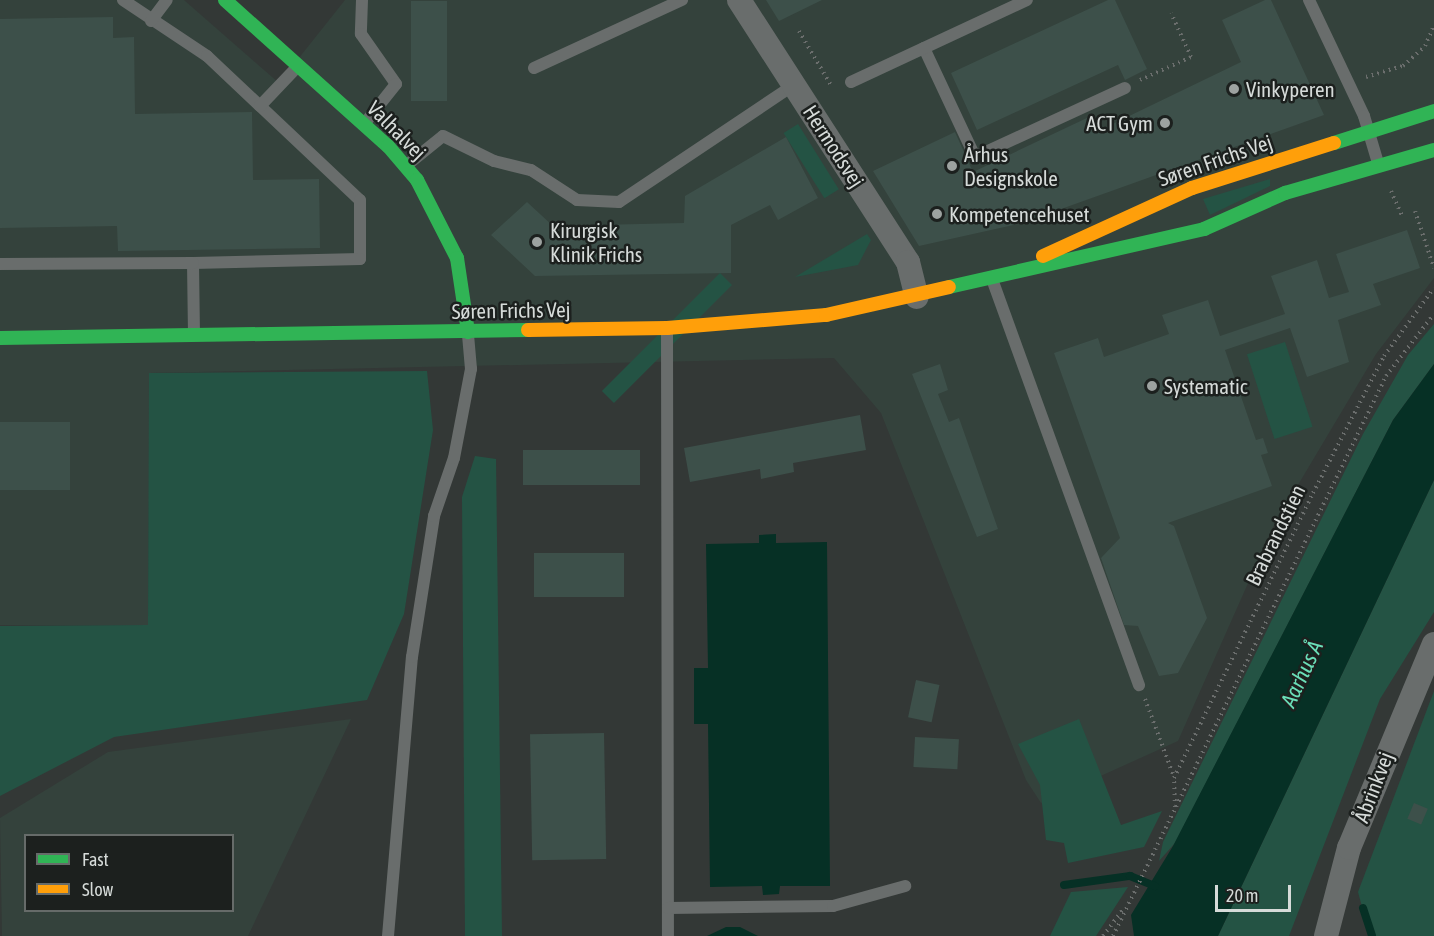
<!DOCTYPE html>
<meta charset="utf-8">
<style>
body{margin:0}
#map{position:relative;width:1434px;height:936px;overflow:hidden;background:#333836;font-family:"Asap Condensed",sans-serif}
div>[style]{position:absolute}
.built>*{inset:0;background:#34423c}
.green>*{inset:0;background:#245344;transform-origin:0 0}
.water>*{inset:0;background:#063025}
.stream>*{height:8px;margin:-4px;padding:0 4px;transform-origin:4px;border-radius:4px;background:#063025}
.building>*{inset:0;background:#3d504a;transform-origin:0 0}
.path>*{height:4px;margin-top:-2px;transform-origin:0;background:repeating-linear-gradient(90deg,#6b6e6d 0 1.5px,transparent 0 6px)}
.lane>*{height:12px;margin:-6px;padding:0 6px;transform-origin:6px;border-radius:6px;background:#696d6c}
.street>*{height:24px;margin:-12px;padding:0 12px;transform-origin:12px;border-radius:12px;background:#696d6c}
.fast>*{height:14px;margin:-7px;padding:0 7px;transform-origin:7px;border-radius:7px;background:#30b455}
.slow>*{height:14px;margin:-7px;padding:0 7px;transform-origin:7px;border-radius:7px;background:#ff9f0a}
.dots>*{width:16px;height:16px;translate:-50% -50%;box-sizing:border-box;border:3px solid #1c201e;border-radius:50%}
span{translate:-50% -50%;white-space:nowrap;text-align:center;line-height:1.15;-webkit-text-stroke:5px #1c201e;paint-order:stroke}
.poi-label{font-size:21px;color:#d6dbd9}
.left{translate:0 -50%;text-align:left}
.right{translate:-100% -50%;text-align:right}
.street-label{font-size:21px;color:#d6dbd9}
.water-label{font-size:22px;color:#6adeb8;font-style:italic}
.legend{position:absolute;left:24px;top:834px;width:210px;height:78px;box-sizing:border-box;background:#1c201e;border:2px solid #666b69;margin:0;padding:8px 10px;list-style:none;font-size:18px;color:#d6dbd9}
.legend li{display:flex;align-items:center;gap:12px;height:30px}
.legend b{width:30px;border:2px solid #666b69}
.scale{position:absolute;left:1215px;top:885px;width:76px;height:27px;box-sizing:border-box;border:3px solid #d6dbd9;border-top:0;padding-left:8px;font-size:18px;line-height:21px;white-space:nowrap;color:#d6dbd9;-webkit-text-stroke:4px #1c201e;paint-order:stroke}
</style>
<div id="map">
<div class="built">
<div style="clip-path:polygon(0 0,184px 0,279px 83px,345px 0,1434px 0,1434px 278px,1376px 354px,1273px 527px,1178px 741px,1041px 803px,1026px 780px,881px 413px,834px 358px,150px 373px,148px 625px,0 625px)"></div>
<div style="clip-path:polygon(evenodd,351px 719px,248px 936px,2px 936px,0 818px,108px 752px,351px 719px,26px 836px,232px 836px,232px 910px,26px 910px,26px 836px)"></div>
</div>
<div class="green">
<div style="left:798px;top:124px;width:77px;height:17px;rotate:58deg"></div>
<div style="clip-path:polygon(1270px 179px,1270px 186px,1210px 215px,1203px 199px)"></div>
<div style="clip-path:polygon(867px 234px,871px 240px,858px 265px,795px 277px)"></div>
<div style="left:720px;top:273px;width:17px;height:167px;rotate:45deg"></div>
<div style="clip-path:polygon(1434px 324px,1434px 364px,1393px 420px,1175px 843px,1159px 861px,1163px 842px,1363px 434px,1408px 355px)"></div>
<div style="left:1285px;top:342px;width:89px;height:40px;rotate:72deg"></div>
<div style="clip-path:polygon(427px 371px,433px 430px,404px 614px,367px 700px,114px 737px,0 796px,0 626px,148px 625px,149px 373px)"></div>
<div style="clip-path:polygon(475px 456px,496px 459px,502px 936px,465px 936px,462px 497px)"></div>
<div style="clip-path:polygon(1434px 480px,1434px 612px,1380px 699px,1289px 936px,1218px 936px)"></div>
<div style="clip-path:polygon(1434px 691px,1434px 936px,1370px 936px,1358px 892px)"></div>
<div style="clip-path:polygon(1079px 719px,1121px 825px,1162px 811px,1144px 847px,1068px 863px,1064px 843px,1046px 840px,1040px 785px,1018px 744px)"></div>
<div style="clip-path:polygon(1128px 887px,1096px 936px,1050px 936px,1071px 892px)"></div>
</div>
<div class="water">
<div style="clip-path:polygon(1434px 364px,1434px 480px,1218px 936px,1134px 936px,1131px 915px,1173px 846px,1393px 420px)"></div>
<div style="clip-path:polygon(776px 534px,776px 543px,827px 542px,830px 886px,780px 886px,779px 894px,763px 895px,762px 886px,710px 887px,708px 724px,694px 724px,694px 668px,708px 668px,706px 544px,759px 543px,759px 535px)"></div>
<div style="clip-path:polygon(726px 927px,740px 927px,758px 936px,707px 936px)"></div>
</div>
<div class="stream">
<div style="left:1064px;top:885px;width:67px;rotate:-7.8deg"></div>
<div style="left:1130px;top:876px;width:27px;rotate:22deg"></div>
<div style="left:1363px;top:908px;width:29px;rotate:72deg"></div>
</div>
<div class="building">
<div style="clip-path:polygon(766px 0,822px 0,779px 21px)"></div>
<div style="clip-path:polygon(1108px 0,1115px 0,1147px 69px,1125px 80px,1118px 65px,977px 130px,951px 73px)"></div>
<div style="clip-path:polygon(1265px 0,1271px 0,1324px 115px,1022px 223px,919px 246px,873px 171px,955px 132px,973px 172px,1089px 117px,1096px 132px,1241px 62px,1222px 20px)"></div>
<div style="left:411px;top:1px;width:36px;height:100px"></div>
<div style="clip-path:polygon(113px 17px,113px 38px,134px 37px,135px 114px,252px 112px,253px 180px,319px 179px,320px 248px,118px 251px,117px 226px,0 228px,0 19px)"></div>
<div style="clip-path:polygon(786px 137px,818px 198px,778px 220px,770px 205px,731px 225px,731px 273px,535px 276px,491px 235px,527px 202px,553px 226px,684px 223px,685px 196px)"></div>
<div style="clip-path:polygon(1407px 230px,1420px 268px,1373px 284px,1381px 305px,1338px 320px,1349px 362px,1307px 377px,1290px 328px,1225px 350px,1256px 440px,1263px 438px,1268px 453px,1261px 455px,1272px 486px,1168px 523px,1174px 526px,1207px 618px,1178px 673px,1159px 676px,1138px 626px,1124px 625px,1101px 558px,1120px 538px,1054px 353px,1098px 338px,1104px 357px,1169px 334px,1162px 315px,1208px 300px,1220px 336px,1285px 314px,1271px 276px,1317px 260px,1329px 298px,1349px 292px,1336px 254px)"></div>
<div style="clip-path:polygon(940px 364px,948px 390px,938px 394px,949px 422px,959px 418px,998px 529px,977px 537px,912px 374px)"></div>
<div style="clip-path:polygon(860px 415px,866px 450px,793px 463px,794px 472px,761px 479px,760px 469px,690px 482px,684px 448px)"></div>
<div style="left:0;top:422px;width:70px;height:68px"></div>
<div style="left:523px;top:450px;width:117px;height:35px"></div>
<div style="left:624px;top:553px;width:44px;height:90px;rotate:90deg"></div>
<div style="left:916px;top:680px;width:24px;height:38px;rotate:12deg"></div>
<div style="left:604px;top:733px;width:126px;height:74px;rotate:89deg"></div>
<div style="left:915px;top:737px;width:44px;height:30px;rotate:3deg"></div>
<div style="left:1414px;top:803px;width:15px;height:17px;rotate:23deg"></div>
</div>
<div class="path">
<div style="left:799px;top:31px;width:65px;rotate:59.5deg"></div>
<div style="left:1366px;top:77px;width:39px;rotate:-17deg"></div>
<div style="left:1403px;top:66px;width:30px;rotate:-42deg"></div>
<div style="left:1425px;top:46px;width:22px;rotate:-66deg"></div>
<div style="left:1140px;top:80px;width:56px;rotate:-24.3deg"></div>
<div style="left:1191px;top:57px;width:48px;rotate:-114.4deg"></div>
<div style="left:1391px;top:191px;width:27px;rotate:66deg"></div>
<div style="left:1415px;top:211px;width:60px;rotate:71.6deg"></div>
<div style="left:1145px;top:699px;width:83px;rotate:69.6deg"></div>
<div style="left:1175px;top:807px;width:29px;rotate:-92deg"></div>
<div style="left:1174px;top:778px;width:317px;rotate:-64deg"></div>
<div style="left:1313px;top:493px;width:154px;rotate:-62.6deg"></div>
<div style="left:1384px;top:356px;width:84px;rotate:-53.7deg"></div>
<div style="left:1103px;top:936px;width:35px;rotate:-53deg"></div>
<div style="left:1113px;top:936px;width:623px;rotate:-64.01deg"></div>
<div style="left:1386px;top:376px;width:78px;rotate:-52.3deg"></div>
</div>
<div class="lane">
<div style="left:123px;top:0;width:101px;rotate:33.7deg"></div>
<div style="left:207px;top:56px;width:210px;rotate:43.3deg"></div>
<div style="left:360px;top:200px;width:59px;rotate:90deg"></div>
<div style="left:360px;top:259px;width:167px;rotate:178.6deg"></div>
<div style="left:193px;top:263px;width:71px;rotate:89.2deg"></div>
<div style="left:362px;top:0;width:34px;rotate:92deg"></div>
<div style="left:361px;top:34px;width:61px;rotate:55deg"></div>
<div style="left:396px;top:84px;width:50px;rotate:128.5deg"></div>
<div style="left:1309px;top:0;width:128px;rotate:64.6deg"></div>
<div style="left:1364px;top:116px;width:49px;rotate:73.4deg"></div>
<div style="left:151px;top:21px;width:26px;rotate:-53deg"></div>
<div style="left:924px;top:48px;width:120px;rotate:64.9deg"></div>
<div style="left:975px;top:157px;width:165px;rotate:-24.7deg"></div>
<div style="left:534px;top:68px;width:163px;rotate:-24.7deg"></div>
<div style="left:851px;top:82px;width:194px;rotate:-25deg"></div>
<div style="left:260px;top:106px;width:52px;rotate:-46.5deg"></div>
<div style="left:407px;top:165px;width:46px;rotate:-38.9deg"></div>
<div style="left:443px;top:136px;width:57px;rotate:26.1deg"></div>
<div style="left:494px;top:161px;width:38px;rotate:14deg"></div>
<div style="left:531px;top:170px;width:55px;rotate:33.1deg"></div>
<div style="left:577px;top:200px;width:42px;rotate:2.7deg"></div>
<div style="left:619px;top:202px;width:211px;rotate:-33.8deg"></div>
<div style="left:0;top:264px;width:193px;rotate:-0.3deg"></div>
<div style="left:992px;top:279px;width:432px;rotate:70.1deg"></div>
<div style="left:667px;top:330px;width:606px;rotate:89.91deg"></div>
<div style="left:668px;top:908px;width:165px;rotate:-0.7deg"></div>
<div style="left:833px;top:906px;width:75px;rotate:-15.5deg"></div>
<div style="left:388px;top:936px;width:280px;rotate:-85.1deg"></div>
<div style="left:412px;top:657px;width:143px;rotate:-81.1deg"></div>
<div style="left:434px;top:516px;width:61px;rotate:-71deg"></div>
<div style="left:454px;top:458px;width:91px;rotate:-79.2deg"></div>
<div style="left:471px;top:369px;width:36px;rotate:-95deg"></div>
</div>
<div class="street">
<div style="left:739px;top:0;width:312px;rotate:57.2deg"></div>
<div style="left:908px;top:262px;width:36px;rotate:76deg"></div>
<div style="left:1326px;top:936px;width:91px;rotate:-75.4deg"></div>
<div style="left:1349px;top:848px;width:221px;rotate:-67.4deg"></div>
</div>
<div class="fast">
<div style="left:225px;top:0;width:219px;rotate:41.9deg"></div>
<div style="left:388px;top:146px;width:45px;rotate:49.5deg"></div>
<div style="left:417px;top:180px;width:88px;rotate:62.9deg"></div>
<div style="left:457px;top:258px;width:75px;rotate:81.5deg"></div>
<div style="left:1334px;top:143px;width:105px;rotate:-17.7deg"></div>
<div style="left:949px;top:287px;width:262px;rotate:-12.8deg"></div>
<div style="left:1204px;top:229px;width:89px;rotate:-24deg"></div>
<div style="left:1285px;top:193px;width:155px;rotate:-16.1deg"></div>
<div style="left:0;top:338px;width:528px;rotate:-0.87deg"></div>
</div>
<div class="slow">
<div style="left:1043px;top:256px;width:164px;rotate:-24.5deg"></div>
<div style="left:1192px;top:188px;width:149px;rotate:-17.6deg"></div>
<div style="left:528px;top:330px;width:139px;rotate:-0.8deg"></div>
<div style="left:667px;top:328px;width:160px;rotate:-4.7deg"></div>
<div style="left:826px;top:315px;width:126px;rotate:-12.8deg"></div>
</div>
<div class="dots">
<div style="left:1234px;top:89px;background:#9da2a0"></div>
<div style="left:1165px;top:123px;background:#9da2a0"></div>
<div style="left:952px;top:166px;background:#9da2a0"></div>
<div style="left:937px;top:214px;background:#9da2a0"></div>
<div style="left:537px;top:242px;background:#9da2a0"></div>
<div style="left:1152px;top:386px;background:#9da2a0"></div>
</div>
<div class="poi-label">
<span class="left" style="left:1246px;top:89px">Vinkyperen</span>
<span class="right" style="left:1153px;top:123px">ACT Gym</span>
<span class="left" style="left:964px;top:166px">Århus<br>Designskole</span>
<span class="left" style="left:949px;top:214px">Kompetencehuset</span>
<span class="left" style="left:550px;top:242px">Kirurgisk<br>Klinik Frichs</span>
<span class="left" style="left:1164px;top:386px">Systematic</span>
</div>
<div class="street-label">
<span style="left:397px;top:130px;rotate:45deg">Valhalvej</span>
<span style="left:834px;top:146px;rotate:57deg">Hermodsvej</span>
<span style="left:1215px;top:160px;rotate:-19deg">Søren Frichs Vej</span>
<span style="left:511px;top:310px;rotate:-1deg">Søren Frichs Vej</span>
<span style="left:1275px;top:535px;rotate:-64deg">Brabrandstien</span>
<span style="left:1373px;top:787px;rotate:-69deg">Åbrinkvej</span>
</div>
<div class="water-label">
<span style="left:1302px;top:674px;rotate:-65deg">Aarhus Å</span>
</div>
<ul class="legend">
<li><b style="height:8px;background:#30b455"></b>Fast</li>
<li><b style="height:8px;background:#ff9f0a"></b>Slow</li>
</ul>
<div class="scale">20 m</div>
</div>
